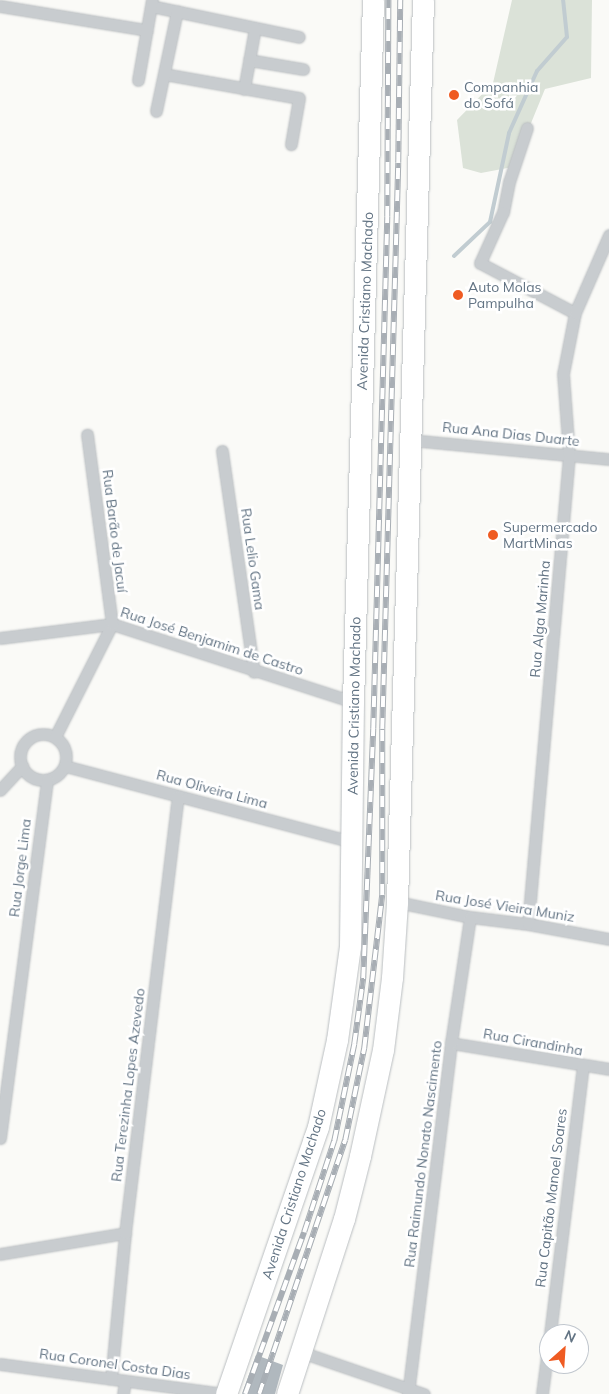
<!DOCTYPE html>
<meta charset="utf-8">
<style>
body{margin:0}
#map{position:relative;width:609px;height:1394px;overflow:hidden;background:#fafaf7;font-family:Mulish,sans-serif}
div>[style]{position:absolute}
.green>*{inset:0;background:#dbe2d8}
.stream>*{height:4px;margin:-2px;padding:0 2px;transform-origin:2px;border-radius:2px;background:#c1ccd1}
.building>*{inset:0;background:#b0b8be}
.roads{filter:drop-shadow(0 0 1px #babec1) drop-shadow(0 0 1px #babec1)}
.street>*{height:11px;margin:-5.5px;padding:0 5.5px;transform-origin:5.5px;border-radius:5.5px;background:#c8cccf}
.street>.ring{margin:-5.5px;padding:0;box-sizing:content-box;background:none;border:11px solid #c8cccf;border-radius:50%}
.highway>*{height:21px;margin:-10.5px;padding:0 10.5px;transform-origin:10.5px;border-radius:10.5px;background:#fff}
.rail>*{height:5.5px;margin-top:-2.75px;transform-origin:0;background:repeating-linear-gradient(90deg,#fff 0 11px,#a8aeb4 0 22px);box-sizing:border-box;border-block:1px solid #a8aeb4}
.dots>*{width:14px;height:14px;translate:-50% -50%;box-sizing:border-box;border:2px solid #fff;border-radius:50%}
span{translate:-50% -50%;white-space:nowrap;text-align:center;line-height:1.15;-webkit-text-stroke:5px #fff;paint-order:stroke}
.poi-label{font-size:14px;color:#637484}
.left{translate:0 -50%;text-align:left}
.street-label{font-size:14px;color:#637484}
.north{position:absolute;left:539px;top:1324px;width:50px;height:50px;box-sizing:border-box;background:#fff;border:1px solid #c1c7ce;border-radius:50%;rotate:26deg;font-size:14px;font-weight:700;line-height:20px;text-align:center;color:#637484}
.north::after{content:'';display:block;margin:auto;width:18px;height:22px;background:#ef5b22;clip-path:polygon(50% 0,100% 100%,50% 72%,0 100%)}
</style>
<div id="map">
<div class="green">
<div style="clip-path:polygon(512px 0,592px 0,591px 78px,545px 89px,513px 167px,481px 173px,463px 168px,457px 120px,493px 83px)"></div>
</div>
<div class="stream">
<div style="left:454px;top:256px;width:50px;rotate:-43.4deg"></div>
<div style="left:490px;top:222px;width:91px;rotate:-77.9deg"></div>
<div style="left:509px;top:133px;width:68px;rotate:-65.7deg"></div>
<div style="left:537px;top:71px;width:45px;rotate:-48.6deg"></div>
<div style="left:567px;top:37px;width:37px;rotate:-96deg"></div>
</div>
<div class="building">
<div style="clip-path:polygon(256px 1355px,283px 1365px,275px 1394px,242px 1394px)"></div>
</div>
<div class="roads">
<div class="street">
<div style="left:0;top:6px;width:149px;rotate:9.3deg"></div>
<div style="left:151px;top:6px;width:151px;rotate:11.8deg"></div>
<div style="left:249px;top:60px;width:55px;rotate:9.5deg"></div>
<div style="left:164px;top:74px;width:137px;rotate:10.1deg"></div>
<div style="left:299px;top:98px;width:47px;rotate:99.9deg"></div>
<div style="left:138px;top:80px;width:81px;rotate:-80.1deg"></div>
<div style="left:244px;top:89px;width:62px;rotate:-79.8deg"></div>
<div style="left:156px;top:111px;width:102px;rotate:-78.1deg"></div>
<div style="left:527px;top:128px;width:57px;rotate:108.4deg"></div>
<div style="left:509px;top:182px;width:31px;rotate:101deg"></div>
<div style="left:503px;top:212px;width:56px;rotate:114.3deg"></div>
<div style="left:480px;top:263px;width:107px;rotate:27.8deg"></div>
<div style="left:411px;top:440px;width:199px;rotate:5.5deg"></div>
<div style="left:222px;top:451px;width:223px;rotate:81.8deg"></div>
<div style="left:0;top:638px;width:113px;rotate:-7.1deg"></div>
<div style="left:112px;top:624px;width:253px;rotate:17.9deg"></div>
<div class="ring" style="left:20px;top:734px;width:35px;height:35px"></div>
<div style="left:55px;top:737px;width:127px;rotate:-63.2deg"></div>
<div style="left:112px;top:624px;width:191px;rotate:-97.5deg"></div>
<div style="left:65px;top:766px;width:297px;rotate:14.8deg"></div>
<div style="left:0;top:790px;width:33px;rotate:-47deg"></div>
<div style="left:397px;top:902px;width:75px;rotate:11.6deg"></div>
<div style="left:470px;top:917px;width:58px;rotate:6.9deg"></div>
<div style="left:528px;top:924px;width:82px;rotate:10.5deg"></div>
<div style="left:528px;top:924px;width:471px;rotate:-85deg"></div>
<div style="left:569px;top:455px;width:81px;rotate:-94.2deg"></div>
<div style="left:563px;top:374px;width:62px;rotate:-78.9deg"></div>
<div style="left:575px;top:313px;width:85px;rotate:-66.4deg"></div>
<div style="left:451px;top:1043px;width:160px;rotate:9.3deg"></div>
<div style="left:0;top:1138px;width:361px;rotate:-82.5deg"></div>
<div style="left:0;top:1254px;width:127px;rotate:-9.5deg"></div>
<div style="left:550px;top:1334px;width:271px;rotate:-83deg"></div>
<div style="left:301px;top:1352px;width:130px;rotate:18.9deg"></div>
<div style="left:0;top:1364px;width:228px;rotate:7.6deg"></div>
<div style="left:111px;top:1379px;width:147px;rotate:-84.5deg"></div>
<div style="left:125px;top:1233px;width:440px;rotate:-83.1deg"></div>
<div style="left:123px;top:1394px;width:13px;rotate:-81deg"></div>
<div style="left:408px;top:1394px;width:354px;rotate:-83deg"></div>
<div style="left:451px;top:1043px;width:127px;rotate:-81.4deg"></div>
<div style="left:542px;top:1394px;width:54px;rotate:-82.6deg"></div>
</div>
<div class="highway">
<div style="left:226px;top:1394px;width:282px;rotate:-71deg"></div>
<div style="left:318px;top:1127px;width:89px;rotate:-77.7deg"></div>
<div style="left:337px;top:1040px;width:95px;rotate:-82.1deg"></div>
<div style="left:350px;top:946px;width:244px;rotate:-89.3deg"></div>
<div style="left:353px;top:702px;width:702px;rotate:-88.37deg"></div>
<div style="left:287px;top:1394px;width:184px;rotate:-72deg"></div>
<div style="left:344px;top:1219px;width:65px;rotate:-75.7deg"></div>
<div style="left:360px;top:1156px;width:108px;rotate:-77.8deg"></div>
<div style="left:383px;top:1050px;width:73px;rotate:-82.9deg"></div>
<div style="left:392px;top:978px;width:76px;rotate:-86.2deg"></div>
<div style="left:397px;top:902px;width:902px;rotate:-88.35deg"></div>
</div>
</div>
<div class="rail">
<div style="left:245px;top:1394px;width:172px;rotate:-70deg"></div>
<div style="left:304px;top:1232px;width:96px;rotate:-71.8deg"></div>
<div style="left:334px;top:1141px;width:99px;rotate:-78.3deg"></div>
<div style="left:354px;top:1044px;width:67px;rotate:-82.2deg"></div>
<div style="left:363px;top:978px;width:249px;rotate:-87.7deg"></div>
<div style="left:373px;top:729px;width:512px;rotate:-88.43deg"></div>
<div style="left:387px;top:217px;width:217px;rotate:-89.7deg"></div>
<div style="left:259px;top:1394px;width:268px;rotate:-71.3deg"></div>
<div style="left:345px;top:1140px;width:94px;rotate:-78.3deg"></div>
<div style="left:364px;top:1048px;width:154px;rotate:-83.3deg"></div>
<div style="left:382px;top:895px;width:166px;rotate:-90deg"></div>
<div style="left:382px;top:729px;width:566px;rotate:-88.38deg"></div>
<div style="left:398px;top:163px;width:163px;rotate:-89.3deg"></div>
</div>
<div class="dots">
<div style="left:454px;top:95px;background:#ef5b22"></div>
<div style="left:458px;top:295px;background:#ef5b22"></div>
<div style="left:493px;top:535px;background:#ef5b22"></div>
</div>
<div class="poi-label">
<span class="left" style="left:464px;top:95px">Companhia<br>do Sofá</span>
<span class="left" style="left:468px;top:295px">Auto Molas<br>Pampulha</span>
<span class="left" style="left:503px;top:535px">Supermercado<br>MartMinas</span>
</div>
<div class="street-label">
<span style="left:365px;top:301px;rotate:-88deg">Avenida Cristiano Machado</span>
<span style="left:511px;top:434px;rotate:6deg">Rua Ana Dias Duarte</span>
<span style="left:115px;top:531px;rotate:83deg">Rua Barão de Jacuí</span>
<span style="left:253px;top:559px;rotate:82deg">Rua Lelio Gama</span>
<span style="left:540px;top:619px;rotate:-85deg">Rua Alga Marinha</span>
<span style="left:212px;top:641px;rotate:18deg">Rua José Benjamim de Castro</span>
<span style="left:354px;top:706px;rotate:-89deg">Avenida Cristiano Machado</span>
<span style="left:212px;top:789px;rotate:15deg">Rua Oliveira Lima</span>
<span style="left:20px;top:868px;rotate:-83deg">Rua Jorge Lima</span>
<span style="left:505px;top:906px;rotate:9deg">Rua José Vieira Muniz</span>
<span style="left:533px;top:1042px;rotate:10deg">Rua Cirandinha</span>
<span style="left:128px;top:1085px;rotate:-83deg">Rua Terezinha Lopes Azevedo</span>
<span style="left:423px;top:1154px;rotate:-83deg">Rua Raimundo Nonato Nascimento</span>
<span style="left:294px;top:1194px;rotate:-72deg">Avenida Cristiano Machado</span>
<span style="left:551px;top:1198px;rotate:-83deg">Rua Capitão Manoel Soares</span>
<span style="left:115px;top:1364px;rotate:8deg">Rua Coronel Costa Dias</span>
</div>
<div class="north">N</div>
</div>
